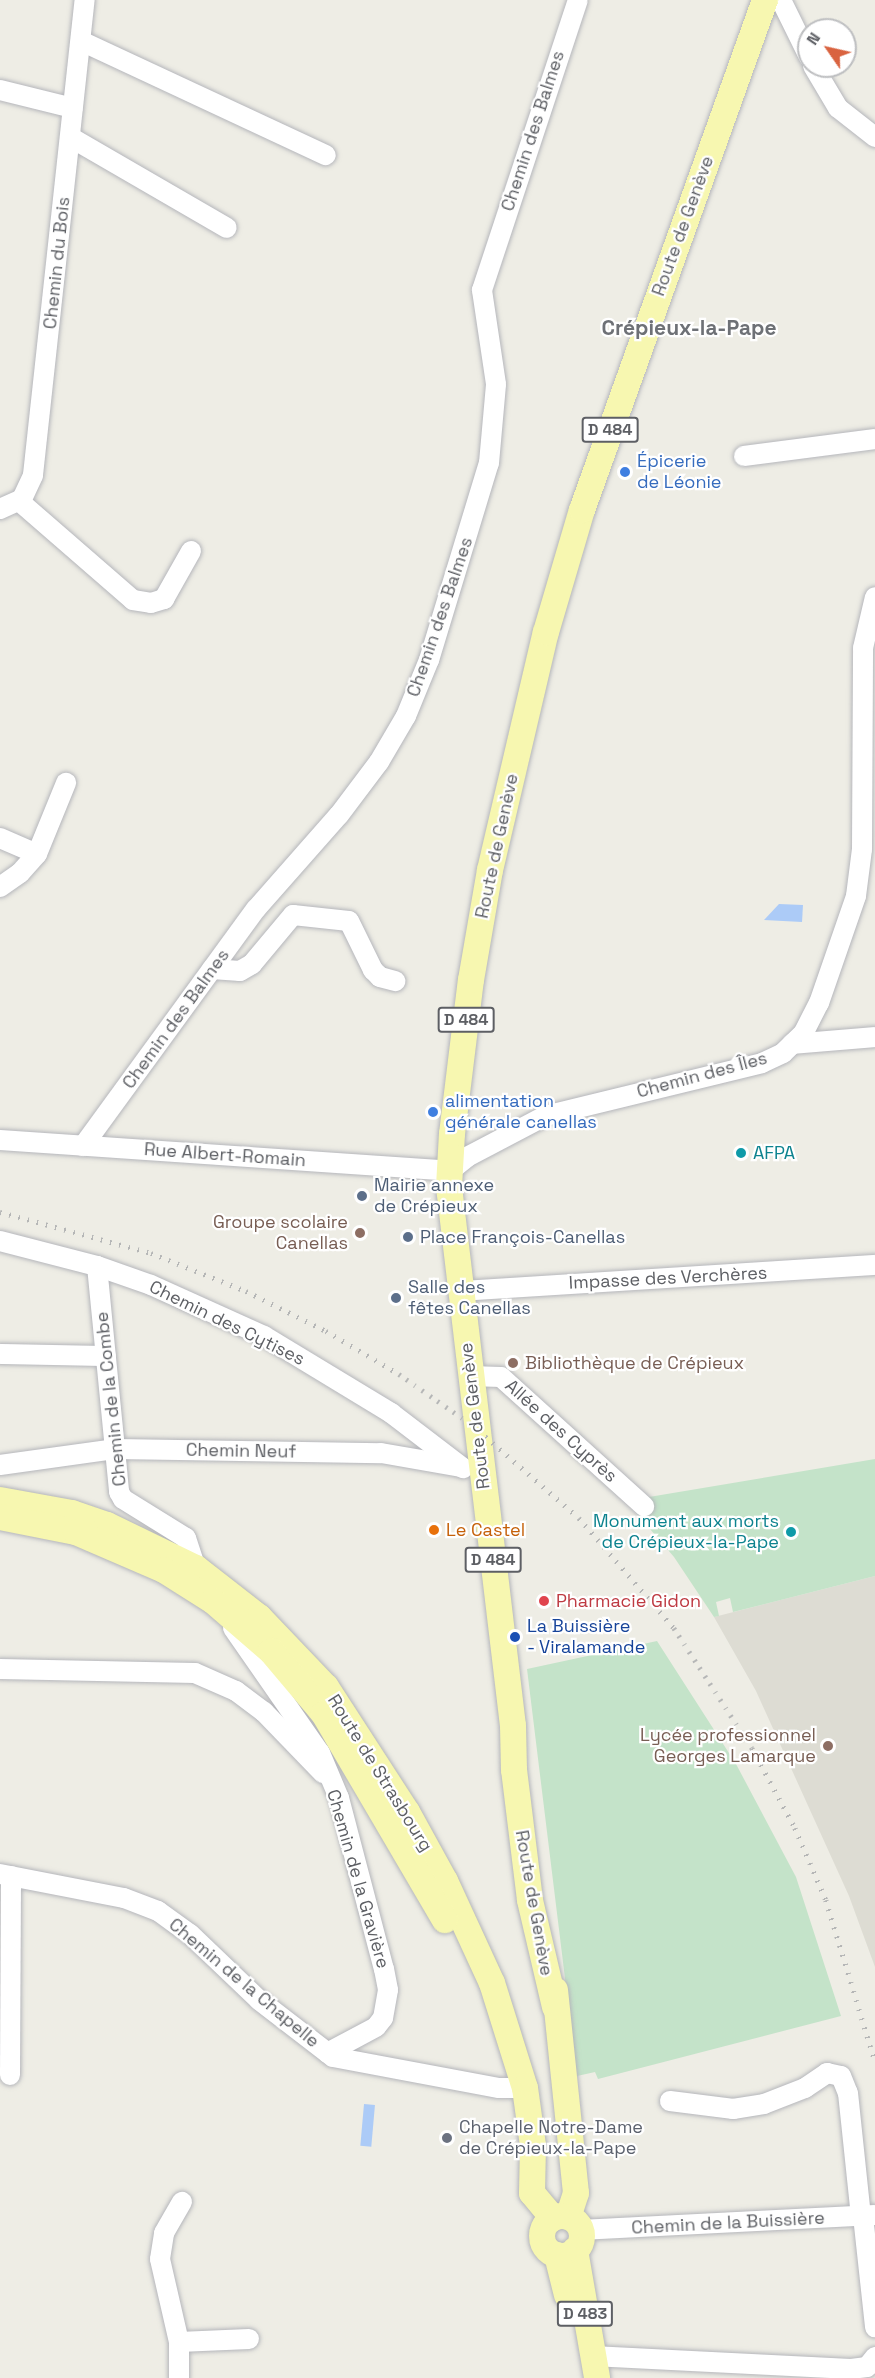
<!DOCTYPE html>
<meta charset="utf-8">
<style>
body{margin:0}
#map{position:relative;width:875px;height:2378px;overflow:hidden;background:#eeede5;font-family:"Space Grotesk",sans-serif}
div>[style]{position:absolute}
.education>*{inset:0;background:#dddcd3}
.green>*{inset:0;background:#c4e3c9}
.water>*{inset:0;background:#accbf7;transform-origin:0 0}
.roads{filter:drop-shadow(0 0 2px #b5b6bb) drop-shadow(0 0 2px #b5b6bb)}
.minor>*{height:20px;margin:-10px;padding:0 10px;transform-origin:10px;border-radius:10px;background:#fff}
.major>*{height:26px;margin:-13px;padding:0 13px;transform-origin:13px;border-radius:13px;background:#f7f7b0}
.major>.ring{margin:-13px;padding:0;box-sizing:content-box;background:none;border:26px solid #f7f7b0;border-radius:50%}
.rail>*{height:4.5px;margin-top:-2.25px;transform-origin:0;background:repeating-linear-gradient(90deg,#b5b6b6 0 1.5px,transparent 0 9.5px)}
.dots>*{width:16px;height:16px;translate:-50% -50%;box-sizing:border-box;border:3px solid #fff;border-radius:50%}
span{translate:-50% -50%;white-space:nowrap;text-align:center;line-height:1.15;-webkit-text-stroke:4.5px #fff;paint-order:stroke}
.shield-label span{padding:2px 4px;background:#fff;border:2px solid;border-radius:4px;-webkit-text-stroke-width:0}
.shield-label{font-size:16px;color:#5d5f64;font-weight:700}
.street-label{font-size:18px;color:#5d5f64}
.shop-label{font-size:18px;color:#366cbe}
.left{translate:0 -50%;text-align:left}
.culture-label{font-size:18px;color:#0d838f}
.right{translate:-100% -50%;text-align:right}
.service-label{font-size:18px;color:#4e5e75}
.education-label{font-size:18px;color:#785e54}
.food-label{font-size:18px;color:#c56008}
.health-label{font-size:18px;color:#be3a42}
.transit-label{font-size:18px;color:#164399}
.worship-label{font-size:18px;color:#5b616d}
.quarter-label{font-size:21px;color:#6e7176;font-weight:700}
.north{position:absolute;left:797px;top:18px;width:60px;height:60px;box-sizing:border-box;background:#fff;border:2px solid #bebfc1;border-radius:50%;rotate:304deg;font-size:16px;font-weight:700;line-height:24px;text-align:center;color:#5d5f64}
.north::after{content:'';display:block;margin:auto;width:21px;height:27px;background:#d96340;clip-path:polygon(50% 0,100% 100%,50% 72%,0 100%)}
</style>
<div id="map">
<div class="education">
<div style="clip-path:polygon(875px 1576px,875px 1967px,849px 1896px,756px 1691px,714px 1617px)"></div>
</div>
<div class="green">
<div style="clip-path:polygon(875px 1459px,875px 1576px,733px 1612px,730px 1598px,716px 1602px,719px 1616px,714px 1617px,674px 1557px,632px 1508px,643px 1498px)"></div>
<div style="clip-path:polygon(657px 1641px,736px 1764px,796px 1877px,841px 2016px,598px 2079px,595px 2072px,577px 2076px,527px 1669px)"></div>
</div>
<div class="water">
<div style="clip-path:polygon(779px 904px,803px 905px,802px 922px,764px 920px)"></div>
<div style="left:364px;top:2104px;width:11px;height:42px;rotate:5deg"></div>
</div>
<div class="roads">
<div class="minor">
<div style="left:781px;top:0;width:64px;rotate:63.8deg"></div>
<div style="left:81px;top:41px;width:270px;rotate:25deg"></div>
<div style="left:813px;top:66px;width:49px;rotate:59.2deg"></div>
<div style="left:838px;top:108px;width:47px;rotate:38.1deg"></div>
<div style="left:0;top:90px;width:75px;rotate:13.9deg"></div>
<div style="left:70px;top:137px;width:181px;rotate:30.1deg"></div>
<div style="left:744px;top:456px;width:132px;rotate:-7.4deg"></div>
<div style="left:19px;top:501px;width:151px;rotate:41deg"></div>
<div style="left:133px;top:600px;width:18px;rotate:9deg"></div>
<div style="left:151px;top:603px;width:14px;rotate:-17deg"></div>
<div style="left:164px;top:599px;width:55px;rotate:-60.6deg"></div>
<div style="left:0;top:509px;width:24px;rotate:-24deg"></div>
<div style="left:22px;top:499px;width:26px;rotate:-65deg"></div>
<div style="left:33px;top:475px;width:478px;rotate:-83.8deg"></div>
<div style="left:0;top:838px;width:40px;rotate:23.4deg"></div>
<div style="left:37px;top:854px;width:77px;rotate:-67.8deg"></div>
<div style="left:0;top:887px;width:24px;rotate:-35deg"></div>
<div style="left:20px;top:873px;width:25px;rotate:-48deg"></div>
<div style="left:212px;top:969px;width:28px;rotate:4deg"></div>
<div style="left:240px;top:971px;width:14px;rotate:-30deg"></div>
<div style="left:252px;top:964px;width:64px;rotate:-50.1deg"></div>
<div style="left:293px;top:915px;width:56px;rotate:6.1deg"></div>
<div style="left:349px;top:921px;width:55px;rotate:63.9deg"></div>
<div style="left:373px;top:970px;width:10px;rotate:45deg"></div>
<div style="left:380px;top:977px;width:16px;rotate:15deg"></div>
<div style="left:792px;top:1044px;width:83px;rotate:-4.8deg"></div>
<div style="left:0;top:1140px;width:451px;rotate:3.9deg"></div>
<div style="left:450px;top:1171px;width:22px;rotate:-39deg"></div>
<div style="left:467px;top:1157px;width:88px;rotate:-27.7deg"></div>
<div style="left:545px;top:1116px;width:223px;rotate:-13.7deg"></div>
<div style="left:762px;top:1063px;width:23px;rotate:-25deg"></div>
<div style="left:783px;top:1053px;width:28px;rotate:-44deg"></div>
<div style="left:803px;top:1034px;width:35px;rotate:-63deg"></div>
<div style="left:819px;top:1003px;width:113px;rotate:-70.9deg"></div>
<div style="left:856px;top:896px;width:47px;rotate:-82.7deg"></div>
<div style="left:862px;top:849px;width:201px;rotate:-89.7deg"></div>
<div style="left:863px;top:648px;width:52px;rotate:-76.8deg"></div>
<div style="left:83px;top:1146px;width:293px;rotate:-53.9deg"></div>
<div style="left:256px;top:909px;width:125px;rotate:-48.6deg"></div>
<div style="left:339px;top:815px;width:66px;rotate:-53deg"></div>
<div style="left:379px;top:762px;width:53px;rotate:-59.6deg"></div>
<div style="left:406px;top:716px;width:61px;rotate:-67.7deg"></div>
<div style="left:429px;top:660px;width:206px;rotate:-73.1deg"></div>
<div style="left:489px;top:463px;width:79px;rotate:-84.9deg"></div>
<div style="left:496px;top:384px;width:95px;rotate:-98.5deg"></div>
<div style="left:482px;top:290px;width:305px;rotate:-71.7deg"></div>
<div style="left:0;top:1241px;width:100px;rotate:14.5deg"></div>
<div style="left:97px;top:1266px;width:57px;rotate:19.4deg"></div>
<div style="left:151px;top:1285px;width:124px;rotate:24.3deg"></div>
<div style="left:264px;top:1336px;width:149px;rotate:31.2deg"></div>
<div style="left:391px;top:1413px;width:91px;rotate:37.4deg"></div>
<div style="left:97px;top:1266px;width:227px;rotate:84.4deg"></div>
<div style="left:119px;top:1492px;width:8px;rotate:60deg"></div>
<div style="left:123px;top:1499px;width:74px;rotate:31.8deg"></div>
<div style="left:186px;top:1538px;width:32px;rotate:72deg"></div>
<div style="left:461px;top:1291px;width:415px;rotate:-3.6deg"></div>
<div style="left:0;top:1354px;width:106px;rotate:1.1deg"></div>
<div style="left:470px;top:1376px;width:31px;rotate:2deg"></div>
<div style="left:501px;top:1377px;width:193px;rotate:42.1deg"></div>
<div style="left:0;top:1465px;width:117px;rotate:-7.9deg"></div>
<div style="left:116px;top:1449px;width:265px;rotate:0.9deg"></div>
<div style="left:381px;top:1453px;width:81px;rotate:9.9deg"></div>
<div style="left:233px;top:1628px;width:152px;rotate:55.2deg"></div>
<div style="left:320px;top:1753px;width:49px;rotate:67.1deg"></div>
<div style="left:339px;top:1798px;width:177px;rotate:75.3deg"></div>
<div style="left:384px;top:1969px;width:21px;rotate:79deg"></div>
<div style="left:388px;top:1990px;width:28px;rotate:100deg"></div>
<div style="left:383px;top:2018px;width:11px;rotate:128deg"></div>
<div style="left:376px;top:2027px;width:55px;rotate:152deg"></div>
<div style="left:0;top:1669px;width:195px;rotate:1.2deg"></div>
<div style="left:195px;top:1673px;width:45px;rotate:23.7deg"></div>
<div style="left:236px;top:1691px;width:35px;rotate:37deg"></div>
<div style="left:264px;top:1712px;width:85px;rotate:46deg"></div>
<div style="left:0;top:1874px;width:126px;rotate:11deg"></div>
<div style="left:124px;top:1898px;width:36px;rotate:21deg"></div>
<div style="left:158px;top:1911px;width:39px;rotate:36deg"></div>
<div style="left:190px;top:1934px;width:95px;rotate:43.7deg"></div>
<div style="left:259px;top:2000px;width:93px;rotate:37.6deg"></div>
<div style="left:333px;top:2057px;width:169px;rotate:10.6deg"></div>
<div style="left:499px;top:2088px;width:26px"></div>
<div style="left:10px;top:2075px;width:199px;rotate:-89.7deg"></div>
<div style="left:670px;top:2101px;width:64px;rotate:7.2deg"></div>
<div style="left:733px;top:2109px;width:31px;rotate:-9deg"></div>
<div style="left:764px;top:2104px;width:44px;rotate:-21.3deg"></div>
<div style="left:805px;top:2088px;width:27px;rotate:-34deg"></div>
<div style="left:827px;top:2073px;width:14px;rotate:12deg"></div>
<div style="left:841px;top:2076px;width:18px;rotate:68deg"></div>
<div style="left:848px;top:2093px;width:124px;rotate:84deg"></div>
<div style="left:863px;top:2216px;width:112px;rotate:83.8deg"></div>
<div style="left:580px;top:2230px;width:295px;rotate:-2.9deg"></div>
<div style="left:179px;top:2342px;width:70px;rotate:-2.5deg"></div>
<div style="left:592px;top:2356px;width:259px;rotate:2.9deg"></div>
<div style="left:851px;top:2369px;width:16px;rotate:-7deg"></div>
<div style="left:867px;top:2367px;width:13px;rotate:-51deg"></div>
<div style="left:179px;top:2378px;width:36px;rotate:-90deg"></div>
<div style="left:179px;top:2342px;width:85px;rotate:-102.9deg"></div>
<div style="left:160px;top:2259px;width:26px;rotate:-81deg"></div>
<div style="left:164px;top:2233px;width:36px;rotate:-60deg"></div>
</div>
<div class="major">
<div style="left:0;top:1500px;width:73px;rotate:10.2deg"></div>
<div style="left:72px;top:1513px;width:37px;rotate:19deg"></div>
<div style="left:107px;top:1525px;width:99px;rotate:25.8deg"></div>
<div style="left:196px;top:1568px;width:80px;rotate:37.9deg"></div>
<div style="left:259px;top:1617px;width:97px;rotate:46.3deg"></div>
<div style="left:326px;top:1687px;width:149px;rotate:57.1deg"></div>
<div style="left:407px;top:1812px;width:79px;rotate:61.2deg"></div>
<div style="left:445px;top:1881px;width:112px;rotate:65.3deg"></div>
<div style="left:492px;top:1983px;width:110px;rotate:72.6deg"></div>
<div style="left:525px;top:2088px;width:59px;rotate:82.1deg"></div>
<div style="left:533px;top:2146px;width:47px;rotate:91.2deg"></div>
<div style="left:532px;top:2193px;width:33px;rotate:50deg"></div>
<div style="left:0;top:1517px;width:77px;rotate:11.2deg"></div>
<div style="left:76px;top:1532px;width:96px;rotate:23.4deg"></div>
<div style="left:164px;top:1570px;width:58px;rotate:32.3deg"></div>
<div style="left:213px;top:1601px;width:77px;rotate:40.8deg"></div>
<div style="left:271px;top:1651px;width:82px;rotate:49.9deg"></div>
<div style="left:324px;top:1714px;width:239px;rotate:59.6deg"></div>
<div style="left:555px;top:1990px;width:204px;rotate:84.1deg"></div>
<div style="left:576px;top:2193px;width:25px;rotate:108deg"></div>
<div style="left:555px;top:2007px;width:110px;rotate:-103.2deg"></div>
<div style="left:530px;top:1900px;width:131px;rotate:-97deg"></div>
<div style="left:514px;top:1770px;width:44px;rotate:-91.3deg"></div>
<div style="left:513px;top:1726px;width:543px;rotate:-96.77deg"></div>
<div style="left:449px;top:1187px;width:53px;rotate:-86.8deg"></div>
<div style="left:452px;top:1134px;width:155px;rotate:-83deg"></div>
<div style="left:471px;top:980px;width:112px;rotate:-80.2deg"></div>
<div style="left:490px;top:870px;width:244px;rotate:-76.8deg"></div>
<div style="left:546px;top:632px;width:127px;rotate:-73.6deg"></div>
<div style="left:582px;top:510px;width:542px;rotate:-70.26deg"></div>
<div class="ring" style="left:542px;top:2216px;width:14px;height:14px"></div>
<div style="left:575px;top:2250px;width:130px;rotate:80.2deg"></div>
<div style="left:557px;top:2255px;width:41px;rotate:76deg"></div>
</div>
</div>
<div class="rail">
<div style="left:0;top:1212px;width:156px;rotate:15.2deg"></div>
<div style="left:151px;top:1253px;width:102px;rotate:21.8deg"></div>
<div style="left:246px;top:1291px;width:89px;rotate:26.6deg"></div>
<div style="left:326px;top:1331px;width:85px;rotate:30.5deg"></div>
<div style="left:399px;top:1374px;width:88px;rotate:34.8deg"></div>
<div style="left:471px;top:1424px;width:143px;rotate:41deg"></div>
<div style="left:579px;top:1518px;width:145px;rotate:49.2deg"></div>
<div style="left:674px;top:1628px;width:143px;rotate:57deg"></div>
<div style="left:752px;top:1748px;width:91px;rotate:61.7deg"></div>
<div style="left:795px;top:1828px;width:78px;rotate:66.7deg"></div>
<div style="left:826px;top:1900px;width:168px;rotate:73.1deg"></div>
</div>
<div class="dots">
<div style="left:625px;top:472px;background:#3f7fe0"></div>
<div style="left:433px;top:1112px;background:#3f7fe0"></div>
<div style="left:741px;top:1153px;background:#0f9aa8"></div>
<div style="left:362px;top:1196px;background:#5c6f8a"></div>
<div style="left:360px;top:1233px;background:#8d6e63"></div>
<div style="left:408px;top:1237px;background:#5c6f8a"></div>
<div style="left:396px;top:1298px;background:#5c6f8a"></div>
<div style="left:513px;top:1363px;background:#8d6e63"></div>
<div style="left:434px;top:1530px;background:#e8710a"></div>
<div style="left:791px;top:1532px;background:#0f9aa8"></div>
<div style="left:544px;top:1601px;background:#e0444e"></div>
<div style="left:515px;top:1637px;background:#1a4fb4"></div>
<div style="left:828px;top:1746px;background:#8d6e63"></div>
<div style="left:447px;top:2138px;background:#6b7280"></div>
</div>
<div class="shield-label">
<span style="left:610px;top:430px">D 484</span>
<span style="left:466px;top:1020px">D 484</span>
<span style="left:493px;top:1560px">D 484</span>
<span style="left:585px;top:2314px">D 483</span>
</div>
<div class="street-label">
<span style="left:533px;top:131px;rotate:-72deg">Chemin des Balmes</span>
<span style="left:683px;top:226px;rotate:-70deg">Route de Genève</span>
<span style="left:57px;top:263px;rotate:-84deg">Chemin du Bois</span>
<span style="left:440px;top:617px;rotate:-71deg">Chemin des Balmes</span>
<span style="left:497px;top:846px;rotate:-78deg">Route de Genève</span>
<span style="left:176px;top:1019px;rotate:-54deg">Chemin des Balmes</span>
<span style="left:702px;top:1075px;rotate:-15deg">Chemin des Îles</span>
<span style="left:225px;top:1155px;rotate:4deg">Rue Albert-Romain</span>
<span style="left:668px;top:1278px;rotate:-3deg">Impasse des Verchères</span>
<span style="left:227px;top:1323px;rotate:26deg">Chemin des Cytises</span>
<span style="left:111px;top:1399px;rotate:-96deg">Chemin de la Combe</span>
<span style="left:475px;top:1416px;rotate:-97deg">Route de Genève</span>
<span style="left:561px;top:1431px;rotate:42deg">Allée des Cyprès</span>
<span style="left:241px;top:1451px;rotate:1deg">Chemin Neuf</span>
<span style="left:380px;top:1773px;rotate:58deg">Route de Strasbourg</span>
<span style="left:358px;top:1879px;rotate:74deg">Chemin de la Gravière</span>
<span style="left:534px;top:1903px;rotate:80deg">Route de Genève</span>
<span style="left:244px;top:1983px;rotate:40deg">Chemin de la Chapelle</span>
<span style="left:728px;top:2223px;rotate:-3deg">Chemin de la Buissière</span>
</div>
<div class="shop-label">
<span class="left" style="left:637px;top:472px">Épicerie<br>de Léonie</span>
<span class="left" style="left:445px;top:1112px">alimentation<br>générale canellas</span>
</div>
<div class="culture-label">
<span class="left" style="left:753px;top:1153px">AFPA</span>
<span class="right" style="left:779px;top:1532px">Monument aux morts<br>de Crépieux-la-Pape</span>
</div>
<div class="service-label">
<span class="left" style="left:374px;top:1196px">Mairie annexe<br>de Crépieux</span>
<span class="left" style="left:420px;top:1237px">Place François-Canellas</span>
<span class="left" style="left:408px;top:1298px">Salle des<br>fêtes Canellas</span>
</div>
<div class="education-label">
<span class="right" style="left:348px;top:1233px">Groupe scolaire<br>Canellas</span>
<span class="left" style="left:525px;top:1363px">Bibliothèque de Crépieux</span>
<span class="right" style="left:816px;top:1746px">Lycée professionnel<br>Georges Lamarque</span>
</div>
<div class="food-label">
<span class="left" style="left:446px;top:1530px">Le Castel</span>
</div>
<div class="health-label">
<span class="left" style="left:556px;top:1601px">Pharmacie Gidon</span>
</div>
<div class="transit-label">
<span class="left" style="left:527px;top:1637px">La Buissière<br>- Viralamande</span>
</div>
<div class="worship-label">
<span class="left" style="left:459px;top:2138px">Chapelle Notre-Dame<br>de Crépieux-la-Pape</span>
</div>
<div class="quarter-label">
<span style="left:689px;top:328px">Crépieux-la-Pape</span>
</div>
<div class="north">N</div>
</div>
